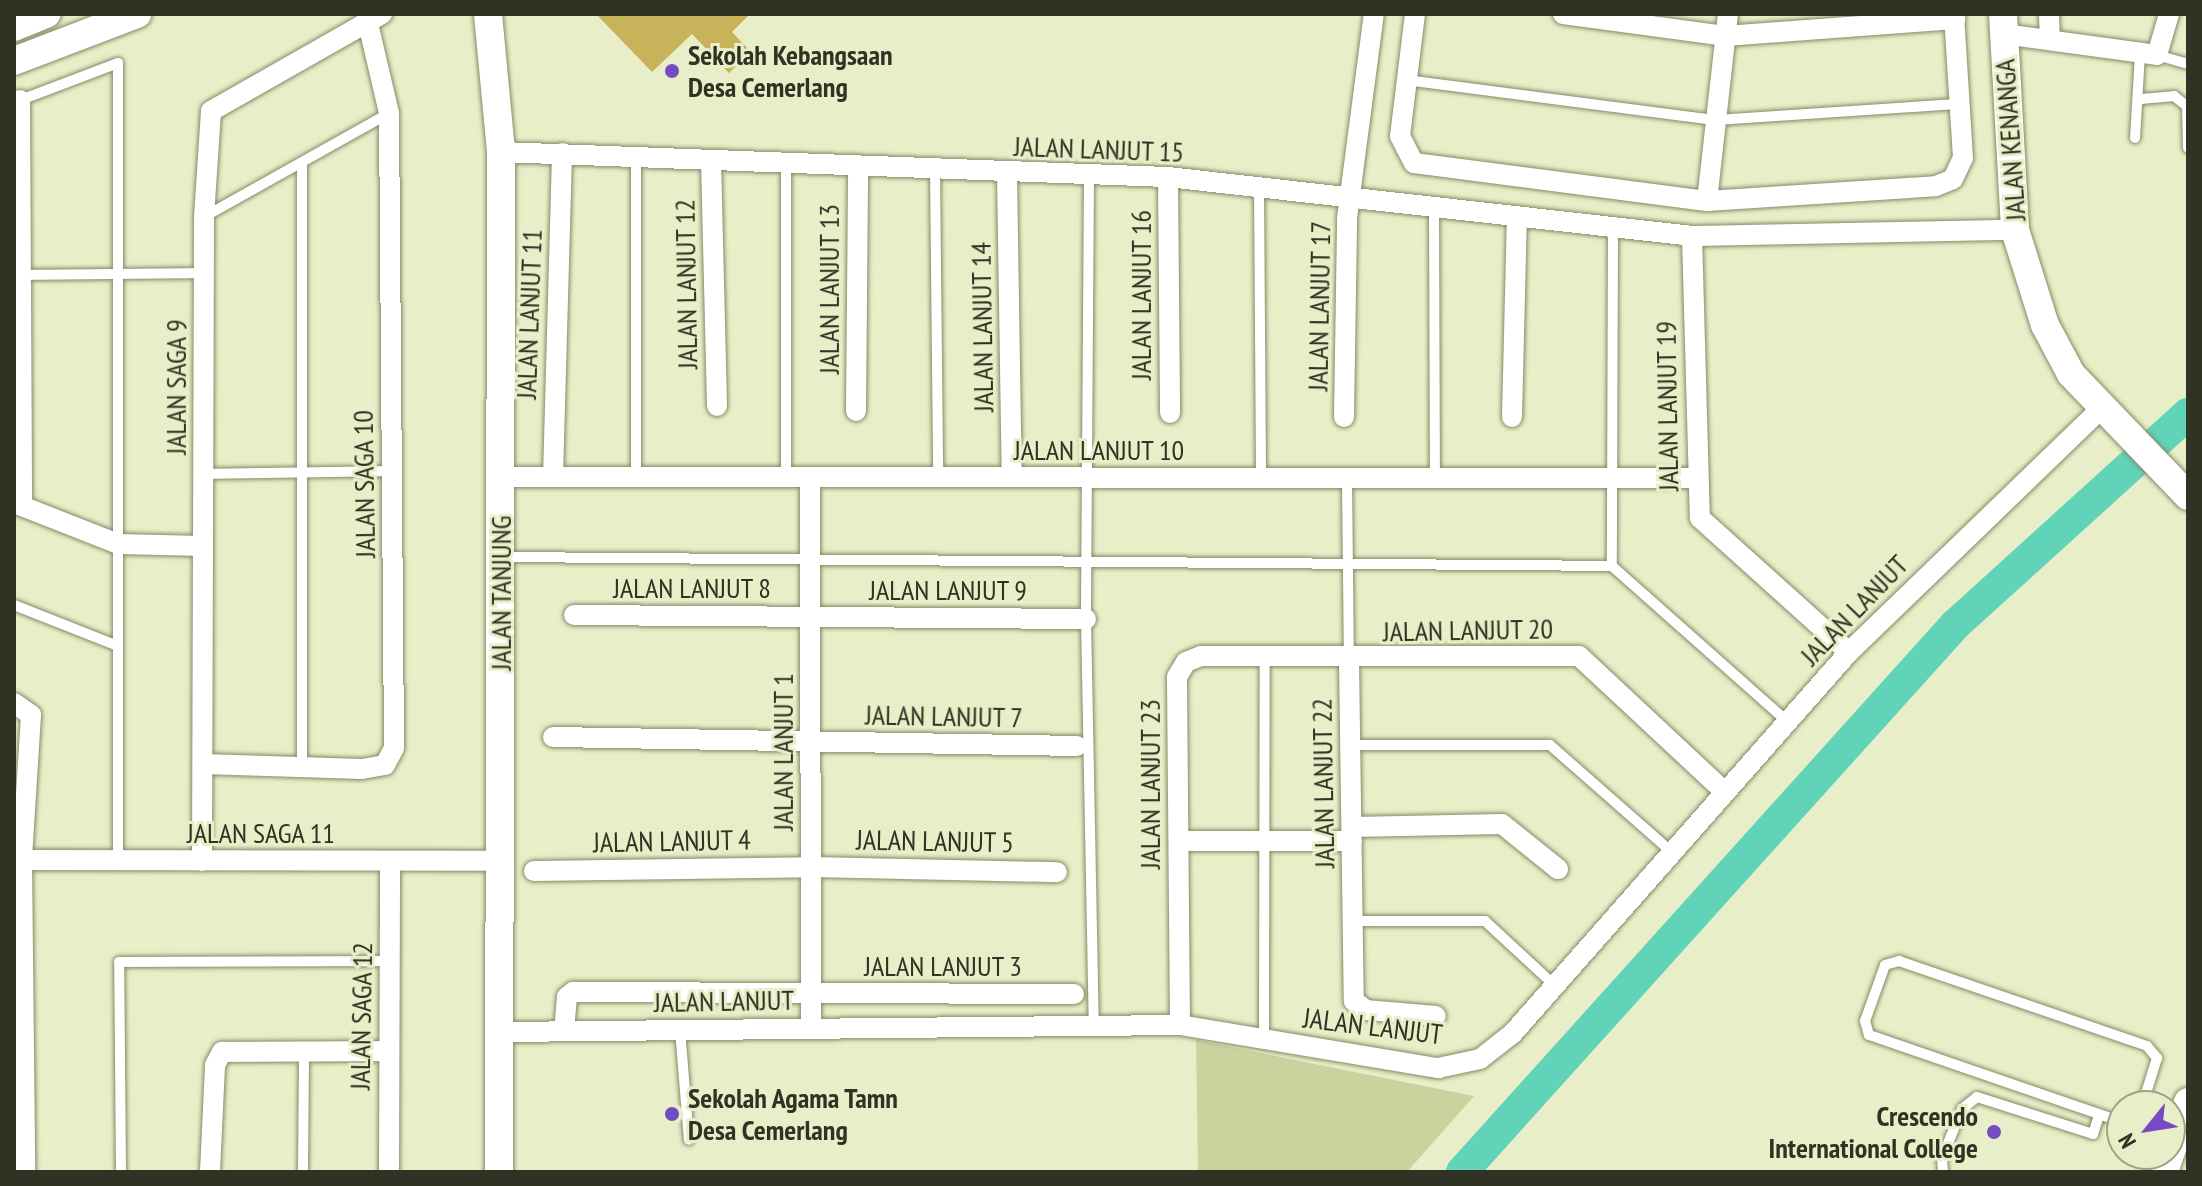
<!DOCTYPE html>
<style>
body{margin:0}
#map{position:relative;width:2202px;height:1186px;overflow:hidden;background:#e8efc8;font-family:"PT Sans Narrow",sans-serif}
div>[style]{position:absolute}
.green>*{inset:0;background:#cad39e}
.river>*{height:32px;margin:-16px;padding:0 16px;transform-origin:16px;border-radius:16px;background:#60d3b8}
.building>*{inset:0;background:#c9b35a}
.roads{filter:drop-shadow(0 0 2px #848a66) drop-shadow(0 0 2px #848a66)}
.lane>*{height:10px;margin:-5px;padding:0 5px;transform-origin:5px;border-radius:5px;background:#fff}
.street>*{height:20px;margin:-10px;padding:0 10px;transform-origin:10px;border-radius:10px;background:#fff}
.secondary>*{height:28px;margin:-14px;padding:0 14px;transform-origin:14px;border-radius:14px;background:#fff}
.dots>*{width:22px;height:22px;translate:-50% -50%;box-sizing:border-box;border:4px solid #e8efc8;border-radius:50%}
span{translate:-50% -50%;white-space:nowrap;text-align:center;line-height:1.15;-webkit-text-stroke:6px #e8efc8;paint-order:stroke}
.poi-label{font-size:28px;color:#303223;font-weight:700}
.left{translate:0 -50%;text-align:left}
.right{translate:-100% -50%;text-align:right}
.street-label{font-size:28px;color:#303223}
.frame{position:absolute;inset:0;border:16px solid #303223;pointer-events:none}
.north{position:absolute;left:2106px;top:1090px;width:80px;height:80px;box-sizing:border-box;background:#e8efc8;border:2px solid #9ea386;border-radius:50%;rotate:240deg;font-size:22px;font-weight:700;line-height:32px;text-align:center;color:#303223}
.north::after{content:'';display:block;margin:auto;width:28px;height:36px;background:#754ac3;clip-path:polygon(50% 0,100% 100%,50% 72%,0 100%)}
</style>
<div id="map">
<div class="green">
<div style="clip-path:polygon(1196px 1040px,1474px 1096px,1407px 1172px,1198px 1172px)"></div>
</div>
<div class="river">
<div style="left:1462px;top:1172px;width:736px;rotate:-47.97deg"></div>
<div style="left:1955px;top:625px;width:314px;rotate:-42.2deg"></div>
</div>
<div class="building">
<div style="clip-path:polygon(596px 14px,750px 14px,732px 32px,751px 52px,729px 73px,692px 34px,652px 72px)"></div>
</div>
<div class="roads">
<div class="lane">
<div style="left:2157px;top:55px;width:32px;rotate:16deg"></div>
<div style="left:1406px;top:80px;width:313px;rotate:7.4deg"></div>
<div style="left:1716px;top:120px;width:245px;rotate:-3.8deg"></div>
<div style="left:2141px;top:99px;width:33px;rotate:-5deg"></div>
<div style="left:2174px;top:96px;width:16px;rotate:38deg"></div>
<div style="left:2187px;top:106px;width:42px;rotate:88.6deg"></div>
<div style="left:18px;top:101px;width:107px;rotate:-20.8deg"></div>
<div style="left:118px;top:63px;width:797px;rotate:90deg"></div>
<div style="left:2135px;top:138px;width:83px;rotate:-86.6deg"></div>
<div style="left:636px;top:156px;width:321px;rotate:90deg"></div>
<div style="left:302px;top:165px;width:602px;rotate:90deg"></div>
<div style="left:935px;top:171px;width:306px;rotate:89.4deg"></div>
<div style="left:1089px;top:176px;width:443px;rotate:90.4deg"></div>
<div style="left:1086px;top:619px;width:407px;rotate:88.9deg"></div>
<div style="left:1259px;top:186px;width:292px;rotate:89.6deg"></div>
<div style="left:1434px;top:207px;width:271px;rotate:89.8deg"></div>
<div style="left:204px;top:217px;width:212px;rotate:-29.3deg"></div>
<div style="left:1613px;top:229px;width:337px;rotate:90.2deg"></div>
<div style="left:1612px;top:566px;width:235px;rotate:41.6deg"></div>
<div style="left:21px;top:275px;width:183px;rotate:-0.6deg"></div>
<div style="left:203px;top:474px;width:188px;rotate:-0.9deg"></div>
<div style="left:786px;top:477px;width:313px;rotate:-90deg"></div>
<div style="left:1347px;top:478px;width:182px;rotate:89.4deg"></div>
<div style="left:502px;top:557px;width:1110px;rotate:0.46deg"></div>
<div style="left:14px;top:605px;width:112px;rotate:21.5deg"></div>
<div style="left:1350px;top:745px;width:200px"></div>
<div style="left:1550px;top:745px;width:162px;rotate:41.3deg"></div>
<div style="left:1352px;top:921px;width:133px"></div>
<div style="left:1485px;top:921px;width:94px;rotate:42.8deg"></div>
<div style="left:680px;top:1029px;width:111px;rotate:85.4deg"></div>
<div style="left:1264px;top:1040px;width:382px;rotate:-89.9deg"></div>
<div style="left:2122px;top:1122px;width:268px;rotate:-161deg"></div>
<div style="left:1869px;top:1035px;width:15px;rotate:-106deg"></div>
<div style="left:1865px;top:1021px;width:59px;rotate:-70.3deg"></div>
<div style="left:1885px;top:965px;width:15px;rotate:-16deg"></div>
<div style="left:1899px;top:961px;width:262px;rotate:18.9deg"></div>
<div style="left:2147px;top:1046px;width:16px;rotate:50deg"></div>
<div style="left:2157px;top:1058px;width:50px;rotate:107.4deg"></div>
<div style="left:121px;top:1172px;width:210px;rotate:-90.5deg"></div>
<div style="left:119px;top:962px;width:272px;rotate:-0.2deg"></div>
<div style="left:303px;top:1172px;width:122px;rotate:-89.5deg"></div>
<div style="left:1943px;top:1172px;width:14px;rotate:-94deg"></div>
<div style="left:1942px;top:1158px;width:53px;rotate:-67.8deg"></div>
<div style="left:1962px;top:1109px;width:19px;rotate:-39deg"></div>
<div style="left:1977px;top:1097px;width:122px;rotate:17.7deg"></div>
<div style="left:2093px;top:1134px;width:20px;rotate:-72deg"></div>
</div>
<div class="street">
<div style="left:1415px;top:14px;width:123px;rotate:97deg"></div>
<div style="left:1400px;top:136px;width:30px;rotate:63deg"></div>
<div style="left:1414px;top:163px;width:295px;rotate:7.4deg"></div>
<div style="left:1707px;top:201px;width:229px;rotate:-3.7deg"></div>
<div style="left:1936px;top:186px;width:18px;rotate:-22deg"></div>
<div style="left:1953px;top:179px;width:23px;rotate:-65deg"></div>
<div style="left:1963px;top:158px;width:144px;rotate:-93.6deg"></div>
<div style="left:1563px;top:14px;width:163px;rotate:7.7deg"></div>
<div style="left:1725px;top:36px;width:231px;rotate:-4.2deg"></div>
<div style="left:2049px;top:14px;width:25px;rotate:88deg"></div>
<div style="left:2004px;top:34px;width:154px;rotate:7.8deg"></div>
<div style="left:2157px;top:55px;width:43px;rotate:-73.7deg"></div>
<div style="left:20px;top:100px;width:406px;rotate:89.7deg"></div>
<div style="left:501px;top:152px;width:667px;rotate:2.15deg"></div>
<div style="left:1168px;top:177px;width:527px;rotate:6.42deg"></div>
<div style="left:1692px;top:236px;width:323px;rotate:-1.1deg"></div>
<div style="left:711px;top:160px;width:246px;rotate:88.6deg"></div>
<div style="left:1007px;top:175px;width:302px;rotate:89.1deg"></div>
<div style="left:1168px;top:177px;width:236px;rotate:89.5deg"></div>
<div style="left:1707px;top:201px;width:188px;rotate:-83.6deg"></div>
<div style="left:1692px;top:236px;width:282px;rotate:88.4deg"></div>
<div style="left:1700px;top:518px;width:200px;rotate:42deg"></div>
<div style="left:856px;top:411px;width:243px;rotate:-89.5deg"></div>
<div style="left:1344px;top:417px;width:199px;rotate:-89.1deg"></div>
<div style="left:1347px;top:218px;width:206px;rotate:-82.5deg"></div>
<div style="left:1512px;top:417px;width:198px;rotate:-88.6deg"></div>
<div style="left:501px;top:477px;width:1196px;rotate:0.05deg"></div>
<div style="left:553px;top:477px;width:324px;rotate:-88.4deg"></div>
<div style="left:810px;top:477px;width:550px;rotate:89.9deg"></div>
<div style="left:14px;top:503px;width:112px;rotate:21.5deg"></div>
<div style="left:118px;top:544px;width:85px;rotate:1.3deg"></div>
<div style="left:574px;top:615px;width:512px;rotate:0.45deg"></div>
<div style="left:1349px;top:660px;width:341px;rotate:89.2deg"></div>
<div style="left:1354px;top:1001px;width:15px;rotate:37deg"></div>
<div style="left:1366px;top:1010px;width:70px;rotate:4.9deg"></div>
<div style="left:14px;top:703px;width:21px;rotate:35deg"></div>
<div style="left:31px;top:715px;width:145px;rotate:93.6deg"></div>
<div style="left:22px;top:860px;width:312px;rotate:89.4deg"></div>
<div style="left:553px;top:737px;width:524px;rotate:0.98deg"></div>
<div style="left:203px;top:764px;width:159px;rotate:1.8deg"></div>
<div style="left:362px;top:769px;width:23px;rotate:-10deg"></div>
<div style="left:385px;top:765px;width:19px;rotate:-62deg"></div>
<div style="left:394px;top:748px;width:635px;rotate:-90.45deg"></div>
<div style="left:389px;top:113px;width:97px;rotate:-103.2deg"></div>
<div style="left:1352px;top:827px;width:150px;rotate:-1.1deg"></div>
<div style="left:1502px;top:824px;width:72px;rotate:38.8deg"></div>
<div style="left:1179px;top:841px;width:173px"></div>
<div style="left:22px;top:860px;width:478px;rotate:0.1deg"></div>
<div style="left:202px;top:861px;width:644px;rotate:-89.82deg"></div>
<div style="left:204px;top:217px;width:106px;rotate:-86.2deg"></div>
<div style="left:211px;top:111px;width:197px;rotate:-29.6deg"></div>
<div style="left:534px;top:871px;width:277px;rotate:-0.8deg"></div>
<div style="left:811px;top:867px;width:246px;rotate:1.2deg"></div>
<div style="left:1180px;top:1025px;width:348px;rotate:-90.5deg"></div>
<div style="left:1177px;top:677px;width:17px;rotate:-59deg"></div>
<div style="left:1186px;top:662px;width:16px;rotate:-22deg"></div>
<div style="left:1201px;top:656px;width:378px"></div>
<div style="left:1579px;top:656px;width:200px;rotate:43deg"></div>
<div style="left:564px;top:1031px;width:34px;rotate:-85deg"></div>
<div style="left:567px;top:997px;width:8px;rotate:-40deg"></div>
<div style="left:573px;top:992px;width:501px;rotate:0.23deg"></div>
<div style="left:501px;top:1032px;width:679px;rotate:-0.59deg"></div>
<div style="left:1180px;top:1025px;width:262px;rotate:9.5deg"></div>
<div style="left:1438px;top:1068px;width:43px;rotate:-12.1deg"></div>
<div style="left:1480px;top:1059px;width:42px;rotate:-38.2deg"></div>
<div style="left:1513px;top:1033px;width:508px;rotate:-48.59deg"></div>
<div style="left:1849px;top:652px;width:353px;rotate:-44deg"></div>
<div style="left:210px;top:1172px;width:107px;rotate:-87.3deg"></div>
<div style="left:215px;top:1065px;width:15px;rotate:-62deg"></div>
<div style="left:222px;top:1052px;width:166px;rotate:-0.3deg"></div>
<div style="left:389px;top:1172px;width:311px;rotate:-89.8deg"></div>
</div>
<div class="secondary">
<div style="left:488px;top:14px;width:139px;rotate:84.6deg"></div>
<div style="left:501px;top:152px;width:1020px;rotate:90.11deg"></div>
<div style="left:2003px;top:14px;width:216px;rotate:86.8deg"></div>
<div style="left:2015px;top:230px;width:100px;rotate:72.5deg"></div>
<div style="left:2045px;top:325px;width:55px;rotate:62deg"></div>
<div style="left:2071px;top:374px;width:169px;rotate:46.2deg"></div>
<div style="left:14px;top:27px;width:35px;rotate:-22deg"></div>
<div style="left:14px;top:61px;width:132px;rotate:-20.9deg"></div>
<div style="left:2164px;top:1172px;width:74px;rotate:-71.1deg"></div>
</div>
</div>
<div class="dots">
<div style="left:672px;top:71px;background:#754ac3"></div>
<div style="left:672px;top:1114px;background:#754ac3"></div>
<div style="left:1994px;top:1132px;background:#754ac3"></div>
</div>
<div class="poi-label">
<span class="left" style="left:688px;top:71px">Sekolah Kebangsaan<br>Desa Cemerlang</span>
<span class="left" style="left:688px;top:1114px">Sekolah Agama Tamn<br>Desa Cemerlang</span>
<span class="right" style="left:1978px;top:1132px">Crescendo<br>International College</span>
</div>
<div class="street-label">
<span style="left:2010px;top:140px;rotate:-94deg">JALAN KENANGA</span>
<span style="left:1099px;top:149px;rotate:2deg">JALAN LANJUT 15</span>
<span style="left:686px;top:284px;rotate:-91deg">JALAN LANJUT 12</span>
<span style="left:829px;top:289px;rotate:-90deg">JALAN LANJUT 13</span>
<span style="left:1141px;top:295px;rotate:-90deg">JALAN LANJUT 16</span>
<span style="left:1319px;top:306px;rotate:-89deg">JALAN LANJUT 17</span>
<span style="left:529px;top:314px;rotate:-88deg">JALAN LANJUT 11</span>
<span style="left:982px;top:327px;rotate:-91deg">JALAN LANJUT 14</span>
<span style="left:176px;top:387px;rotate:-90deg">JALAN SAGA 9</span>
<span style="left:1667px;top:406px;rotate:-91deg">JALAN LANJUT 19</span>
<span style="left:1099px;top:450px">JALAN LANJUT 10</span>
<span style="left:364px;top:484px;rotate:-91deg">JALAN SAGA 10</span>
<span style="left:692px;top:588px">JALAN LANJUT 8</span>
<span style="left:948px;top:590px">JALAN LANJUT 9</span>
<span style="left:501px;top:593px;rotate:-90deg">JALAN TANJUNG</span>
<span style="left:1854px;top:610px;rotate:-46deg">JALAN LANJUT</span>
<span style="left:1468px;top:630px;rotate:-1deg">JALAN LANJUT 20</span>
<span style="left:944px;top:716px;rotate:1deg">JALAN LANJUT 7</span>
<span style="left:783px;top:752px;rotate:-90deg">JALAN LANJUT 1</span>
<span style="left:1323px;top:783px;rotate:-91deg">JALAN LANJUT 22</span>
<span style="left:1150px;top:784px;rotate:-90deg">JALAN LANJUT 23</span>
<span style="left:261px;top:833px">JALAN SAGA 11</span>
<span style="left:672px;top:841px;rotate:-1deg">JALAN LANJUT 4</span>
<span style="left:935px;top:841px;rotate:1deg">JALAN LANJUT 5</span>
<span style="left:943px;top:966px">JALAN LANJUT 3</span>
<span style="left:724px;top:1001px;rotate:-1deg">JALAN LANJUT</span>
<span style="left:361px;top:1016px;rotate:-89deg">JALAN SAGA 12</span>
<span style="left:1373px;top:1026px;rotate:7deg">JALAN LANJUT</span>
</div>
<div class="frame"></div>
<div class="north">N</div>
</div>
